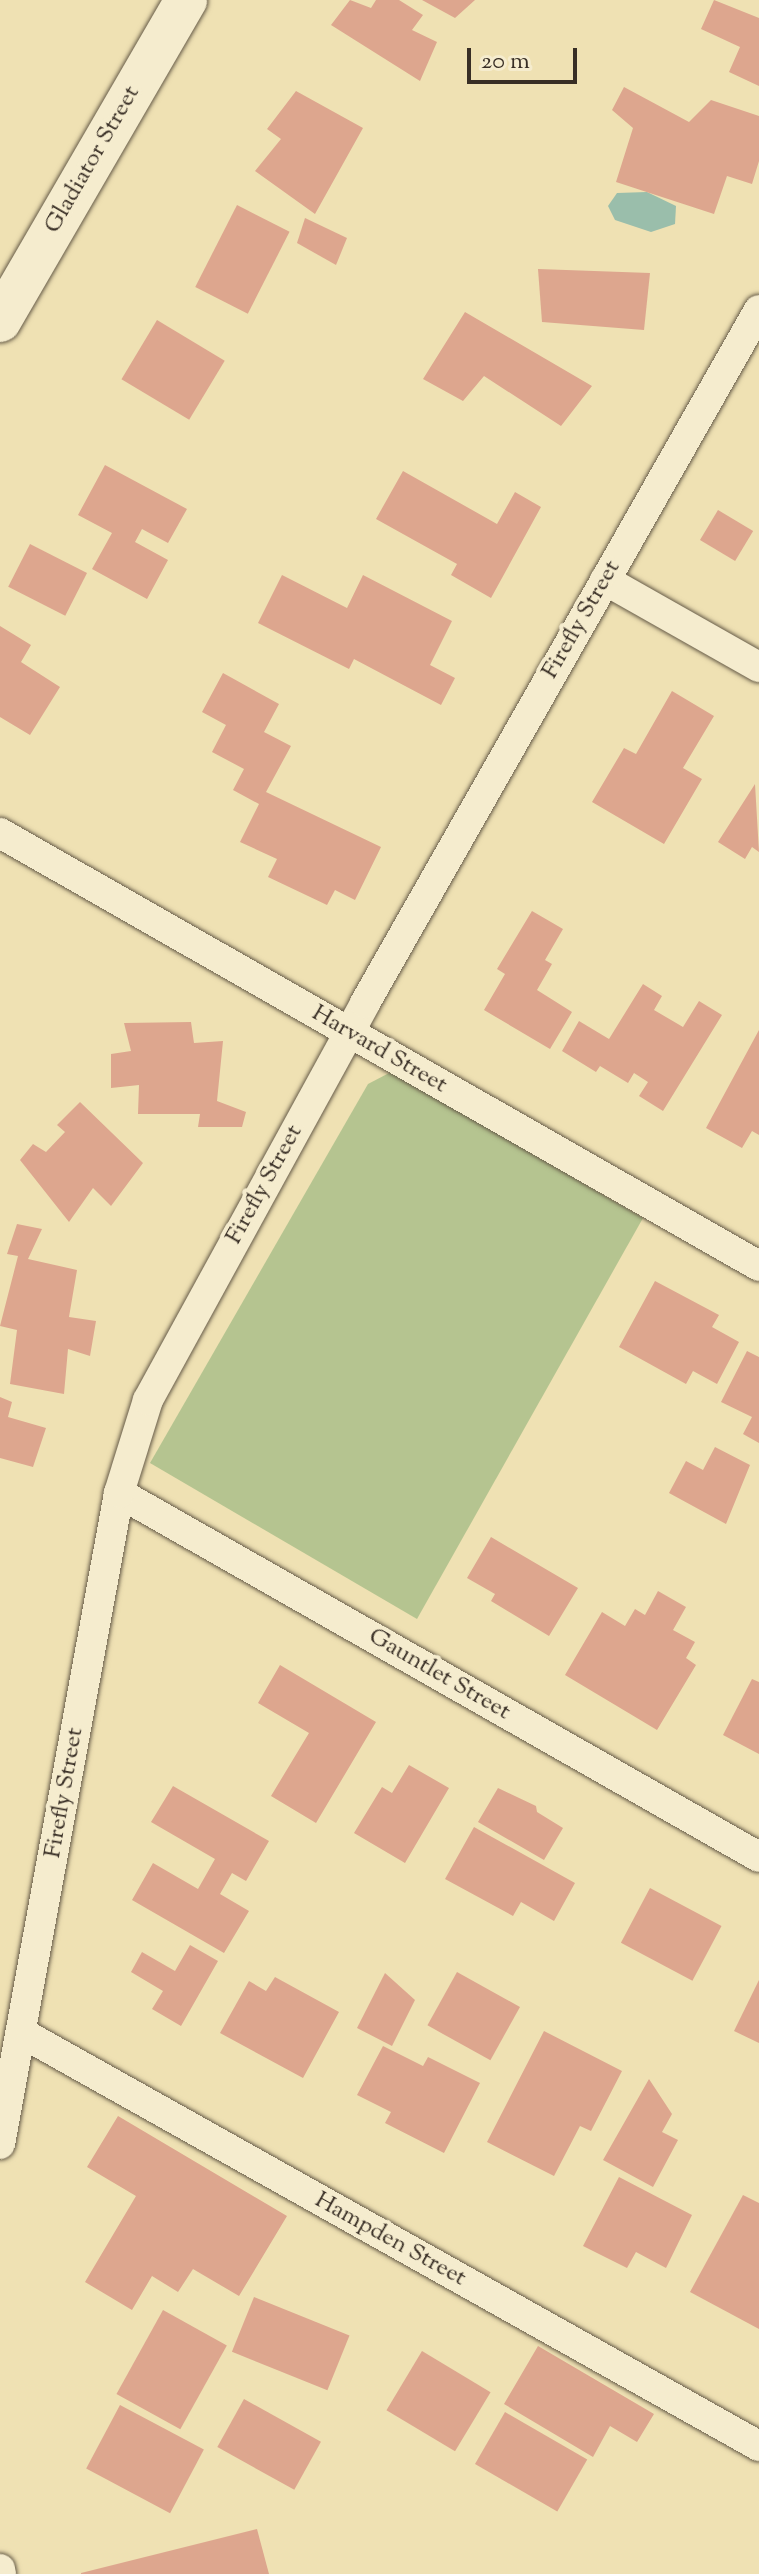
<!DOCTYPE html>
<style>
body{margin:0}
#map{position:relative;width:759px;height:2574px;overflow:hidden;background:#efe1b3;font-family:"Sorts Mill Goudy",serif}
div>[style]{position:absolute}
.green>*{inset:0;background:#b5c490}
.water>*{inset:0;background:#9abeab}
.building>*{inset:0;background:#dda68e;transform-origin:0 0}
.roads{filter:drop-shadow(0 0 2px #665b48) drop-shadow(0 0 2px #665b48)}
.street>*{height:30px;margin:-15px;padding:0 15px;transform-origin:15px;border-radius:15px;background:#f5ecce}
.secondary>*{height:42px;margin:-21px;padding:0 21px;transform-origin:21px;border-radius:21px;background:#f5ecce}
span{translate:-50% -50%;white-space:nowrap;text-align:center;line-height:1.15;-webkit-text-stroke:8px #f5ecce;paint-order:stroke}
.street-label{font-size:24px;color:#382e25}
.scale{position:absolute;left:467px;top:48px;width:110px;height:36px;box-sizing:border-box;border:4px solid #382e25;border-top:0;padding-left:10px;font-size:24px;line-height:28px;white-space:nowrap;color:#382e25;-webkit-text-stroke:6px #f5ecce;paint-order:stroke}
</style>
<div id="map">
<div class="green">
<div style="clip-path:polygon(391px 1072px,643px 1218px,417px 1619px,150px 1463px,368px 1084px)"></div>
</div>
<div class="water">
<div style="clip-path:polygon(647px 192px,676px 206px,675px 224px,651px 232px,615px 220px,608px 206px,617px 193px)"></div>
</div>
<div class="building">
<div style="clip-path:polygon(350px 0,371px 8px,376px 0,399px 0,423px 15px,412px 30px,437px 42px,420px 81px,331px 25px)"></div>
<div style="clip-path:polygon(422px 0,475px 0,455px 18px)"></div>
<div style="clip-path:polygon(714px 0,759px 18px,759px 86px,729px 72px,740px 47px,701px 29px)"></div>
<div style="clip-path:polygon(624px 87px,689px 122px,711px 100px,759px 116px,759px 161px,752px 184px,727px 176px,714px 214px,616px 182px,633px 128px,612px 110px)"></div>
<div style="clip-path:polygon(296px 91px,363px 128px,315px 214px,255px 171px,281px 139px,267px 129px)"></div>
<div style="left:237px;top:205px;width:59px;height:92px;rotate:27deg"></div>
<div style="clip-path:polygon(305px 218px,347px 238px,336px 265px,297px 243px)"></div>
<div style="clip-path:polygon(538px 269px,650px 273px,644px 330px,542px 322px)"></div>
<div style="clip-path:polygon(465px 312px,592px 386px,561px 426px,484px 376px,463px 401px,423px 379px)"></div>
<div style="left:157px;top:320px;width:79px;height:69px;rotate:31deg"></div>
<div style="clip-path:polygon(105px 465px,187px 509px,168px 543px,142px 529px,135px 542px,168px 560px,147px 599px,92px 569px,112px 533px,78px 515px)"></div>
<div style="clip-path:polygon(403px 471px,497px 524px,515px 492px,541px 507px,491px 598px,451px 575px,457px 564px,376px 519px)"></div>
<div style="left:718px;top:510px;width:41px;height:35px;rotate:31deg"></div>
<div style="left:30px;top:544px;width:64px;height:48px;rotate:27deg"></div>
<div style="clip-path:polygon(282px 575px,347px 608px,363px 575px,452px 621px,430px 665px,455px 678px,441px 705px,354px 659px,349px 669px,258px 623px)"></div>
<div style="clip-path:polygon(0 626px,31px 645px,21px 662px,60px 687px,30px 735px,0 717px)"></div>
<div style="clip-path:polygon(223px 673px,279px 704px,264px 732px,291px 746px,266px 792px,381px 847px,355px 900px,335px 890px,327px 905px,268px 877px,277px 859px,240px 842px,259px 804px,233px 790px,244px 769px,212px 752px,226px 725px,202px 712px)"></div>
<div style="clip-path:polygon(672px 691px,714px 716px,683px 768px,702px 779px,664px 844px,592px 802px,624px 748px,636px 754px)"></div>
<div style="clip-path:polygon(755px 784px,759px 852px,752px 847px,745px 859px,718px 842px)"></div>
<div style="clip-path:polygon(532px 911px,563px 929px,545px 960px,552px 964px,537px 990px,572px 1012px,550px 1049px,484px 1010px,505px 974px,497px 969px)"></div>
<div style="clip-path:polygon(643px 984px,662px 996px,654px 1010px,683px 1027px,699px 1001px,722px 1015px,663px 1111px,639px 1096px,648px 1082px,634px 1073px,628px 1083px,600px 1066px,596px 1072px,562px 1051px,579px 1021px,609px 1039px)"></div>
<div style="clip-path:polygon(191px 1022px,194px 1043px,223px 1041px,217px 1101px,246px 1112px,242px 1127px,198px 1127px,200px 1114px,138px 1114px,139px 1085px,111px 1088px,111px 1054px,131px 1051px,124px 1023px)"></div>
<div style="clip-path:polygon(759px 1030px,759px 1135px,752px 1131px,742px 1148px,706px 1128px)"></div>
<div style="clip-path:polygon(80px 1102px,143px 1163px,111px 1206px,93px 1188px,69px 1222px,20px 1160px,33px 1144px,46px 1152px,65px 1132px,57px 1125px)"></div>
<div style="clip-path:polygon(17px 1224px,42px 1229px,28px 1259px,77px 1270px,69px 1317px,96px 1321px,90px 1356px,68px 1349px,64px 1394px,10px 1384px,17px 1330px,0 1326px,18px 1256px,7px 1254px)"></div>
<div style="clip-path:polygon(655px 1281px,719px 1315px,712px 1327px,739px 1342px,717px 1384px,693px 1371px,686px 1384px,619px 1347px)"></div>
<div style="clip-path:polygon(747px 1351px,759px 1357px,759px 1443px,743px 1434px,752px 1417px,721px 1402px)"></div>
<div style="clip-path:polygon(0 1397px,12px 1402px,8px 1417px,46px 1428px,33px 1467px,0 1458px)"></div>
<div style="clip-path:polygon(715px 1447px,750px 1465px,726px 1524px,669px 1493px,686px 1461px,703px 1470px)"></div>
<div style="clip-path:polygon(491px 1537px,578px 1588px,549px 1636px,491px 1601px,495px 1594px,467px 1578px)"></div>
<div style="clip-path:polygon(658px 1591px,686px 1607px,673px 1630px,695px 1642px,686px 1658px,696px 1665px,657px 1730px,565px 1675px,602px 1612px,625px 1626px,635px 1609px,645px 1615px)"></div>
<div style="clip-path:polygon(280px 1665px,376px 1722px,316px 1823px,271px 1796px,309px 1733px,258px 1703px)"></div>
<div style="clip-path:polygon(752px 1679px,759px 1682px,759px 1754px,723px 1735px)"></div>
<div style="clip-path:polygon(409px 1765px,449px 1788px,405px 1863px,354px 1833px,382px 1787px,392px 1793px)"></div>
<div style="clip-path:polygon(173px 1786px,269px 1841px,246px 1881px,232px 1873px,220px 1894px,249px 1911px,224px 1953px,132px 1900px,153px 1863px,198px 1889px,215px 1859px,151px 1822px)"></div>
<div style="clip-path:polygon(498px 1788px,536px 1806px,537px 1812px,563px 1828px,544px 1860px,478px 1822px)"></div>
<div style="clip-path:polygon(474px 1827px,575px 1883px,554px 1921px,521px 1902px,513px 1916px,445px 1879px)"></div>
<div style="left:650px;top:1888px;width:81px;height:62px;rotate:28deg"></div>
<div style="clip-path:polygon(190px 1945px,218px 1961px,181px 2026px,152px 2009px,163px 1991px,131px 1972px,142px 1952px,175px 1971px)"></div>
<div style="left:457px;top:1972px;width:72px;height:61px;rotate:29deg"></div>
<div style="clip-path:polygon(385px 1973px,415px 2000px,392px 2046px,357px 2028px)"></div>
<div style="clip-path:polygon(275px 1977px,339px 2012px,303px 2078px,220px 2033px,249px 1981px,266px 1991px)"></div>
<div style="clip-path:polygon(759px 1980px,759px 2043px,734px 2031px)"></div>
<div style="clip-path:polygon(544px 2031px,622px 2071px,591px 2131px,580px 2126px,554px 2176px,487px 2142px)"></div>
<div style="clip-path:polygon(383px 2046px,423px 2066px,428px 2057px,480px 2083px,444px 2153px,385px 2123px,391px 2112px,357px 2095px)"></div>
<div style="clip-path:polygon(649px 2079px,672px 2114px,662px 2132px,678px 2140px,653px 2187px,603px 2160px)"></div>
<div style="clip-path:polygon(118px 2116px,287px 2216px,239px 2296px,193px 2269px,178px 2292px,152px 2276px,132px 2310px,85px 2282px,136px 2196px,87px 2167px)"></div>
<div style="clip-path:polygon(619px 2177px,692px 2215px,666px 2268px,636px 2252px,627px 2268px,583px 2246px)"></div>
<div style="clip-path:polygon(743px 2195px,759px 2203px,759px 2329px,690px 2292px)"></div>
<div style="left:254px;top:2297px;width:103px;height:59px;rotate:22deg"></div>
<div style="left:163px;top:2310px;width:73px;height:96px;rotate:29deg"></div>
<div style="clip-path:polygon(538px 2346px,654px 2414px,637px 2442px,610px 2426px,593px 2457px,504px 2404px)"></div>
<div style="left:422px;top:2351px;width:80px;height:69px;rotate:31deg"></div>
<div style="left:244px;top:2399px;width:88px;height:55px;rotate:29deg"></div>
<div style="left:120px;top:2405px;width:95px;height:72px;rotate:28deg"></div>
<div style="left:505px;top:2412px;width:95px;height:60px;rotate:30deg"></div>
<div style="clip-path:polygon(257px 2529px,269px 2574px,81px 2574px,81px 2573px)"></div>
</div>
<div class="roads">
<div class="street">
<div style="left:605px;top:580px;width:177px;rotate:29.5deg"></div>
<div style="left:0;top:833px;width:874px;rotate:29.7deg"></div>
<div style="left:119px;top:1493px;width:736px;rotate:29.63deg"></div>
<div style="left:22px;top:2033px;width:845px;rotate:29.27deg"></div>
<div style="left:0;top:2144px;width:662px;rotate:-79.64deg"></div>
<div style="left:119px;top:1493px;width:97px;rotate:-72.7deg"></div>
<div style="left:148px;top:1400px;width:452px;rotate:-61.3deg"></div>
<div style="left:365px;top:1003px;width:797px;rotate:-60.38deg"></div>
<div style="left:0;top:2569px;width:5px;rotate:79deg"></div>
</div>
<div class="secondary">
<div style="left:0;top:321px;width:371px;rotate:-59.9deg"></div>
</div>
</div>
<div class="street-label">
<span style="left:93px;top:160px;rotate:-60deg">Gladiator Street</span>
<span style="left:582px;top:620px;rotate:-60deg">Firefly Street</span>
<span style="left:379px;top:1050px;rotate:30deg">Harvard Street</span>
<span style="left:265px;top:1185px;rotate:-61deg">Firefly Street</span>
<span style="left:439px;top:1675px;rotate:30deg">Gauntlet Street</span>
<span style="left:65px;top:1793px;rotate:-80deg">Firefly Street</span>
<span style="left:390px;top:2240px;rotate:29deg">Hampden Street</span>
</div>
<div class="scale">20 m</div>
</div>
